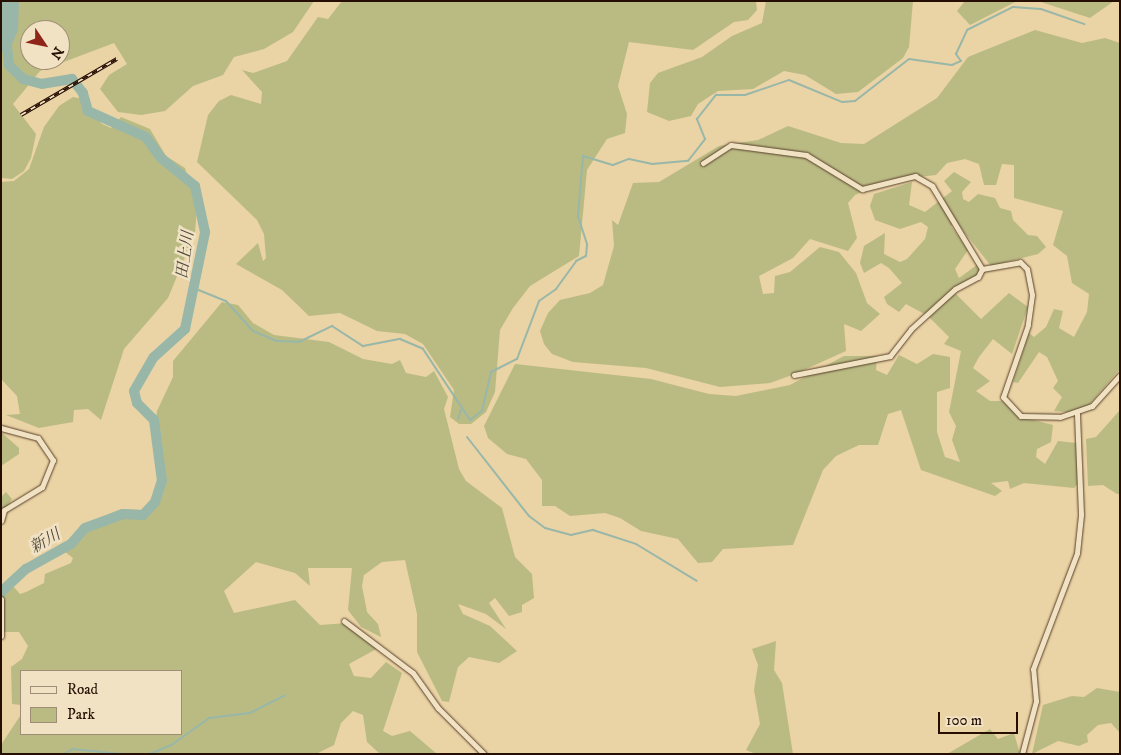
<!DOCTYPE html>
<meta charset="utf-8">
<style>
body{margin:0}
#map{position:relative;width:1121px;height:755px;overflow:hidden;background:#ead3a4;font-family:"IM FELL DW Pica","Noto Serif JP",serif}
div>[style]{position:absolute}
.green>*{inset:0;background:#babb83}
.water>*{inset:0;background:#98b7a9}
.stream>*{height:2px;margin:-1px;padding:0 1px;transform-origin:1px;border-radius:1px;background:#98b7a9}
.river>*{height:10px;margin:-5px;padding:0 5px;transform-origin:5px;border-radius:5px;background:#98b7a9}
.roads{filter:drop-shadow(0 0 1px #583f2b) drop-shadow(0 0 1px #583f2b)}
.street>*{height:5px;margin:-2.5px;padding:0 2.5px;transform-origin:2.5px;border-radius:2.5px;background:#f1e2c4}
.rail>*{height:4px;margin-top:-2px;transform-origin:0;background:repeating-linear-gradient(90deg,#f1e2c4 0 5.5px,#270e03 0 11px);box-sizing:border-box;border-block:1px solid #270e03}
span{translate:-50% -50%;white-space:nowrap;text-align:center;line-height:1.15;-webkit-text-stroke:5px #f1e2c4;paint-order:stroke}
.water-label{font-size:16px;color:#4f493d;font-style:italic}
.frame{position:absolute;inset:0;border:2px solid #270e03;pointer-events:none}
.legend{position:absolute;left:20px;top:670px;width:162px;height:65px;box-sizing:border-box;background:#f1e2c4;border:1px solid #a08d77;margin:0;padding:6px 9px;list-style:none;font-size:15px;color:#270e03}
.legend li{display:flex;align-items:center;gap:10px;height:25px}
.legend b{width:25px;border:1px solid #a08d77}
.north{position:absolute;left:20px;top:20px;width:50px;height:50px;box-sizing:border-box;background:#f1e2c4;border:1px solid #a08d77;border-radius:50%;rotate:124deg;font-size:14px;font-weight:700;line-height:20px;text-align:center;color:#270e03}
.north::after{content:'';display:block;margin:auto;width:18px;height:22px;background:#8f2418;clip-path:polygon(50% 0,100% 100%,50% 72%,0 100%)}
.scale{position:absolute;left:938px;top:712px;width:80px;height:22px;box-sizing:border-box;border:2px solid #270e03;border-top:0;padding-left:6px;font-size:15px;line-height:18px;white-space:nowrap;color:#270e03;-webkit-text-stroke:4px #f1e2c4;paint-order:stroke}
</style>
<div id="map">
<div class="green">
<div style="clip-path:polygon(evenodd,1px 1px,314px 1px,293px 32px,264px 49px,234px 57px,223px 75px,193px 86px,165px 111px,141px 115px,118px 112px,100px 89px,109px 75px,127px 64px,114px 43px,40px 71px,13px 104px,36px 134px,31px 158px,24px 171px,12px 179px,1px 178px,1px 1px,30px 30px,60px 30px,60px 60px,30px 60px,30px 30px)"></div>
<div style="clip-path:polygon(342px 1px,756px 1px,757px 10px,748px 20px,734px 22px,693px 50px,629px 42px,618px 86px,627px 114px,625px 133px,607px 139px,587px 170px,579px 256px,530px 286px,513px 308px,500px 330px,495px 392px,486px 412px,471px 424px,459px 424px,450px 417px,454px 390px,423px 344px,405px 334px,377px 331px,340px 313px,309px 316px,282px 290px,236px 264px,258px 243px,263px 261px,266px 258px,264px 234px,257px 220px,197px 162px,208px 115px,219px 101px,231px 95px,261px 104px,262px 92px,242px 70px,253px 73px,287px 61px,318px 17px,328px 19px)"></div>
<div style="clip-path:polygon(766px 1px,913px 1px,909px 47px,903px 58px,858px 92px,836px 94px,805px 75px,784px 71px,753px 89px,718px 91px,698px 104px,691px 116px,669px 121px,647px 112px,650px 83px,658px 73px,702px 57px,732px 36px,762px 23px)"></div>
<div style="clip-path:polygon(965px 1px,1017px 1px,970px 25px,957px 11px)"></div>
<div style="clip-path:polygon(1038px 1px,1114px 1px,1090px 18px)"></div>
<div style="clip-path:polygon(1035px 30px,1082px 43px,1105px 38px,1120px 43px,1120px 369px,1088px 406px,1074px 413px,1054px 411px,1062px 397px,1053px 388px,1058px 381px,1047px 357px,1039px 352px,1018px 383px,1013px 382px,1029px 333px,1034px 337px,1046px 327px,1054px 309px,1063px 311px,1059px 328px,1074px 337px,1087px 312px,1089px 294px,1072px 283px,1067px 256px,1053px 245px,1063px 211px,1014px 198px,1014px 165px,1002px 164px,996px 185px,984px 185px,979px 164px,965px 159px,947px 163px,936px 175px,885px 181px,855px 195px,848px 203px,857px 238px,848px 251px,810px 239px,793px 258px,759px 276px,763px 294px,774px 293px,775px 276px,790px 272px,820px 247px,839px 252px,856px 273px,867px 303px,880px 314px,861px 331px,844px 324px,846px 351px,795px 374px,770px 383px,720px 387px,646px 368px,573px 362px,552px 354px,544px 344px,540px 331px,548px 313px,560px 300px,590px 293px,603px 285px,614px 246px,612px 220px,618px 225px,633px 183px,659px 182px,719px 146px,758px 140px,788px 126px,841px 143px,864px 144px,937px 98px,968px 57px)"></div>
<div style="clip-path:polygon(73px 97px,87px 100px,102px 124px,111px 128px,121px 117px,150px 129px,166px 156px,185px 168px,197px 207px,195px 233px,168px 298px,124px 349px,101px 420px,88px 409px,74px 410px,73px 422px,39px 428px,6px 415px,20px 414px,17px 396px,1px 379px,1px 182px,14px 181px,29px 169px,44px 127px,59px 106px)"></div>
<div style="clip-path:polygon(954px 172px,971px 182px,962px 192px,963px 199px,969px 202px,978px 194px,995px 198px,1000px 208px,1011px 211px,1013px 220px,1028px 235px,1037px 236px,1046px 247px,1038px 254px,991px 266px,957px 223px,951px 226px,968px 250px,955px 269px,959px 278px,981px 262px,985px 269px,955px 293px,981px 319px,1009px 293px,1028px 307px,1012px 354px,993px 339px,979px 357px,973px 368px,990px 381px,976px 391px,990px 401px,1002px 401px,1021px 417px,1053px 425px,1051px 442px,1037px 449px,1036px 457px,1045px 464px,1058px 441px,1076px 443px,1081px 480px,1074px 488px,1024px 483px,1010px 489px,1008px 481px,991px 483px,1002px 491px,995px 496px,921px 470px,901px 410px,888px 414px,878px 445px,859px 445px,836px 456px,823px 470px,793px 545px,723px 549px,712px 562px,698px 563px,678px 539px,641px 531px,620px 518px,605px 513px,570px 516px,555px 506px,542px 506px,542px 480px,526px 459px,507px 454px,488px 438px,484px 426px,515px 364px,651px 379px,709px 394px,736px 396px,790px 385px,844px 356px,877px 356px,876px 370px,887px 375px,899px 355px,917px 364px,933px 354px,950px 357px,950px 388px,937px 392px,937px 432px,945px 457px,960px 462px,952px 440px,956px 426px,949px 412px,961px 351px,944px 344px,949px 337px,928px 316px,906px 304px,899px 312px,887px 304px,884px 297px,902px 283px,889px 268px,881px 263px,864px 273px,860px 263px,864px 246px,885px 233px,884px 254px,900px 262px,907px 259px,925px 239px,928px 227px,921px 222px,900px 229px,875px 220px,870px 206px,874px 194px,912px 182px,909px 205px,925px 212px,952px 191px,944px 181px)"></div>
<div style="clip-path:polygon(222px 302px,238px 305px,253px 323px,274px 335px,329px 342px,363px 359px,392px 364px,400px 360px,406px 373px,426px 377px,434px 371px,448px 397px,444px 409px,459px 469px,466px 481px,502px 508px,515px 557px,532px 574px,534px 598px,522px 605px,522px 612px,509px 616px,495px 598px,489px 603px,506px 629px,486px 614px,458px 604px,463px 614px,490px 626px,517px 651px,499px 663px,469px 657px,458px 667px,449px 702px,442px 701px,417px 652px,417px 614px,405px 560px,382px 562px,364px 575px,362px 586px,367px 612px,378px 624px,381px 637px,361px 627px,348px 610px,352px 568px,308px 568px,310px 586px,295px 573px,256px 562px,224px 591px,234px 613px,295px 600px,320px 625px,347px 623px,380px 647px,349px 664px,354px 676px,371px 678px,386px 662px,402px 673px,383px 731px,392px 736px,410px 731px,437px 754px,380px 754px,367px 742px,363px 715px,353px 711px,341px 723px,334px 745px,316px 754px,1px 754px,1px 745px,20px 716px,21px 734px,181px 734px,181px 671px,21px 671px,21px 705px,12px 704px,11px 667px,22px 659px,28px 646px,19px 632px,4px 632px,1px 593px,3px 588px,13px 586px,20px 594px,26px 592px,44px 583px,45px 574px,71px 563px,73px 558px,61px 549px,83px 525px,121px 509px,141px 510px,160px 497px,166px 474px,153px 437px,157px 411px,173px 377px,173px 361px)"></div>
<div style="clip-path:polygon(1120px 410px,1120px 494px,1117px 494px,1103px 485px,1088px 486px,1086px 439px,1096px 437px)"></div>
<div style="clip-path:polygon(1px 432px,19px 448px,19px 454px,1px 466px)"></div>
<div style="clip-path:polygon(6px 492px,12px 499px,1px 517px,1px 497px)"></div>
<div style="clip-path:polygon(776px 641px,774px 670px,782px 683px,793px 754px,756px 754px,746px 750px,760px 724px,754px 690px,758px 665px,752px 649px)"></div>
<div style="clip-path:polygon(1097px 688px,1120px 692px,1120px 733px,1111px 723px,1098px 725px,1087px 735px,1088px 742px,1079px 746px,1058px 741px,1032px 754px,1043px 705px,1072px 696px,1084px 697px)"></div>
<div style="clip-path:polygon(990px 729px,998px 739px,1014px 733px,1020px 754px,947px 754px)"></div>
</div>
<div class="water">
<div style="clip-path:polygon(1px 1px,19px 1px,18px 30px,10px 49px,1px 52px)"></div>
</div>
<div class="stream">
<div style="left:196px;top:289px;width:32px;rotate:22deg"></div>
<div style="left:226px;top:301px;width:40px;rotate:48deg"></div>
<div style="left:253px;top:331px;width:25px;rotate:23deg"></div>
<div style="left:276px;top:341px;width:23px;rotate:2deg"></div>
<div style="left:299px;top:342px;width:37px;rotate:-26deg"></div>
<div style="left:332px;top:326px;width:37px;rotate:33deg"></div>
<div style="left:363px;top:346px;width:38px;rotate:-11deg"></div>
<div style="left:400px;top:339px;width:25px;rotate:23deg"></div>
<div style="left:423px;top:349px;width:85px;rotate:56.5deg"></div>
<div style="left:470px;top:420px;width:15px;rotate:-37deg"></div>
<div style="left:482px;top:411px;width:40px;rotate:-77deg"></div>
<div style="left:491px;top:372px;width:29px;rotate:-27deg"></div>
<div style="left:517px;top:359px;width:62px;rotate:-69.2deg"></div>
<div style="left:539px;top:301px;width:21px;rotate:-35deg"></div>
<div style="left:556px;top:289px;width:34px;rotate:-54deg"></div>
<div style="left:576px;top:261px;width:11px;rotate:-27deg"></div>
<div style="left:586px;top:256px;width:12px;rotate:-85deg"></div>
<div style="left:587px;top:244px;width:28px;rotate:-108deg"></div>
<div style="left:578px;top:217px;width:61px;rotate:-85.3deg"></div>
<div style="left:583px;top:156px;width:31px;rotate:17deg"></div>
<div style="left:613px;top:165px;width:17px;rotate:-21deg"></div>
<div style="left:629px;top:159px;width:24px;rotate:12deg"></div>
<div style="left:652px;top:164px;width:36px;rotate:-5deg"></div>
<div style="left:688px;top:161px;width:28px;rotate:-52deg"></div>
<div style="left:705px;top:139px;width:22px;rotate:-112deg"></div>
<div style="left:697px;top:119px;width:31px;rotate:-52deg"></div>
<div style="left:716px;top:95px;width:29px"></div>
<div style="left:745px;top:95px;width:46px;rotate:-18.8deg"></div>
<div style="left:789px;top:80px;width:57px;rotate:22.5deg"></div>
<div style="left:842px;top:102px;width:13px;rotate:-4deg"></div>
<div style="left:855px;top:101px;width:68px;rotate:-37.9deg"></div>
<div style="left:909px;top:59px;width:43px;rotate:7.9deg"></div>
<div style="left:952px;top:65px;width:10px;rotate:-24deg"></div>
<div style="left:961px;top:61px;width:9px;rotate:-126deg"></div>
<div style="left:956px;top:54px;width:26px;rotate:-65deg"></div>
<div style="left:967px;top:30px;width:51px;rotate:-26.6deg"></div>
<div style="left:1013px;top:7px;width:28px;rotate:4deg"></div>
<div style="left:1041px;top:9px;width:46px;rotate:19.2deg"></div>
<div style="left:458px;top:419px;width:10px;rotate:-73deg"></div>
<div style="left:467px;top:437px;width:100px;rotate:51.9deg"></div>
<div style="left:529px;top:516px;width:20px;rotate:37deg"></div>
<div style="left:545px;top:528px;width:27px;rotate:15deg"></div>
<div style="left:571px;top:535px;width:23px;rotate:-13deg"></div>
<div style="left:593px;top:530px;width:45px;rotate:18deg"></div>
<div style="left:636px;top:544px;width:71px;rotate:31.2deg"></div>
<div style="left:64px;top:754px;width:9px;rotate:-32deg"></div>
<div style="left:72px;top:749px;width:50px;rotate:5.7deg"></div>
<div style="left:150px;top:754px;width:25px;rotate:-23deg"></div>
<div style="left:173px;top:744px;width:44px;rotate:-35.8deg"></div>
<div style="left:209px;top:718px;width:41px;rotate:-7deg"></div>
<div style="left:250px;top:713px;width:39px;rotate:-27deg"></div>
</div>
<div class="river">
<div style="left:1px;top:592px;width:34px;rotate:-43deg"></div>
<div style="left:26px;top:569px;width:51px;rotate:-29.1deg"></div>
<div style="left:71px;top:544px;width:21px;rotate:-49deg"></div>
<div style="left:85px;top:528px;width:40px;rotate:-20.2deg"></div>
<div style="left:123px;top:514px;width:20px;rotate:3deg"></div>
<div style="left:143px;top:515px;width:18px;rotate:-47deg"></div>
<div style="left:155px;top:502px;width:22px;rotate:-72deg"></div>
<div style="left:162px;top:481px;width:62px;rotate:-97.5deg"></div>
<div style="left:154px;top:420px;width:24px;rotate:-135deg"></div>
<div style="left:137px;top:403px;width:12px;rotate:-104deg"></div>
<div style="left:134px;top:391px;width:39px;rotate:-60deg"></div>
<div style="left:154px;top:357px;width:42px;rotate:-42.1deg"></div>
<div style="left:185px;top:329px;width:99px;rotate:-78.3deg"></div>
<div style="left:205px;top:232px;width:47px;rotate:-102.3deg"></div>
<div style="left:195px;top:186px;width:44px;rotate:-140.5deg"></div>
<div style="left:161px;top:158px;width:26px;rotate:-126deg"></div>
<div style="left:146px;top:137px;width:64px;rotate:-155.9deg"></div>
<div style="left:88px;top:111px;width:19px;rotate:-106deg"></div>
<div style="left:83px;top:93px;width:18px;rotate:-128deg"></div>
<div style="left:72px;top:79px;width:30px;rotate:171deg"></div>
<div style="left:42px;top:84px;width:20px;rotate:-165deg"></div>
<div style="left:23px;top:79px;width:20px;rotate:-135deg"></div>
<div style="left:9px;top:65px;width:19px;rotate:-96deg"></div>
</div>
<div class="roads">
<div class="street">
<div style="left:703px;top:163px;width:33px;rotate:-33deg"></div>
<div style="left:731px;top:145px;width:76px;rotate:7.6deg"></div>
<div style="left:806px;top:155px;width:66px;rotate:31.3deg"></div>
<div style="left:862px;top:189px;width:55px;rotate:-13.8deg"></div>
<div style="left:915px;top:176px;width:20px;rotate:30deg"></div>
<div style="left:932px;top:186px;width:97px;rotate:58.9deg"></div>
<div style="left:794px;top:375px;width:98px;rotate:-11.2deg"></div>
<div style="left:890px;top:356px;width:34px;rotate:-52deg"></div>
<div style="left:911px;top:329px;width:59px;rotate:-42.3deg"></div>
<div style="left:955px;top:289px;width:26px;rotate:-28deg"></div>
<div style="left:978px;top:277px;width:9px;rotate:-63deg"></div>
<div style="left:982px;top:269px;width:39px;rotate:-10deg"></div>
<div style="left:1020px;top:262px;width:10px;rotate:45deg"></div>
<div style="left:1027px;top:269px;width:26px;rotate:79deg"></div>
<div style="left:1032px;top:295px;width:30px;rotate:98deg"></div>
<div style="left:1028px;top:325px;width:76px;rotate:109.1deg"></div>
<div style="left:1003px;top:397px;width:26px;rotate:47deg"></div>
<div style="left:1021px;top:416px;width:39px;rotate:1deg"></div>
<div style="left:1060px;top:417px;width:34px;rotate:-19deg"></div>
<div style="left:1092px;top:406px;width:42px;rotate:-47.9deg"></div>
<div style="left:1px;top:428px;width:38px;rotate:15deg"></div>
<div style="left:38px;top:438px;width:27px;rotate:56deg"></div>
<div style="left:53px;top:460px;width:29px;rotate:112deg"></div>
<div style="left:42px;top:487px;width:44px;rotate:148.8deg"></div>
<div style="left:4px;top:510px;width:11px;rotate:105deg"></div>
<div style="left:1px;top:599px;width:37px;rotate:90deg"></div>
<div style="left:344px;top:621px;width:86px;rotate:37deg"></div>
<div style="left:413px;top:673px;width:43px;rotate:54.5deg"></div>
<div style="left:438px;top:708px;width:65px;rotate:45deg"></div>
<div style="left:1022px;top:754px;width:55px;rotate:-75.2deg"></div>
<div style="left:1036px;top:701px;width:32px;rotate:-95deg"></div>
<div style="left:1033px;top:669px;width:124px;rotate:-69.2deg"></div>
<div style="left:1077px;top:553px;width:39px;rotate:-84deg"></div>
<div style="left:1081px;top:514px;width:101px;rotate:-92.3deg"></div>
</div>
</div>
<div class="rail">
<div style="left:21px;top:115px;width:111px;rotate:-30.3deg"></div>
</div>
<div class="water-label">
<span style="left:185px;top:255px;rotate:-82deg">田上川</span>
<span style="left:45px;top:541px;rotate:-30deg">新川</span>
</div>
<div class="frame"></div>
<ul class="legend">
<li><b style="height:6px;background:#f1e2c4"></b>Road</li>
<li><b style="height:14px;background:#babb83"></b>Park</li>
</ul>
<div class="north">N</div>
<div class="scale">100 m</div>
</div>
